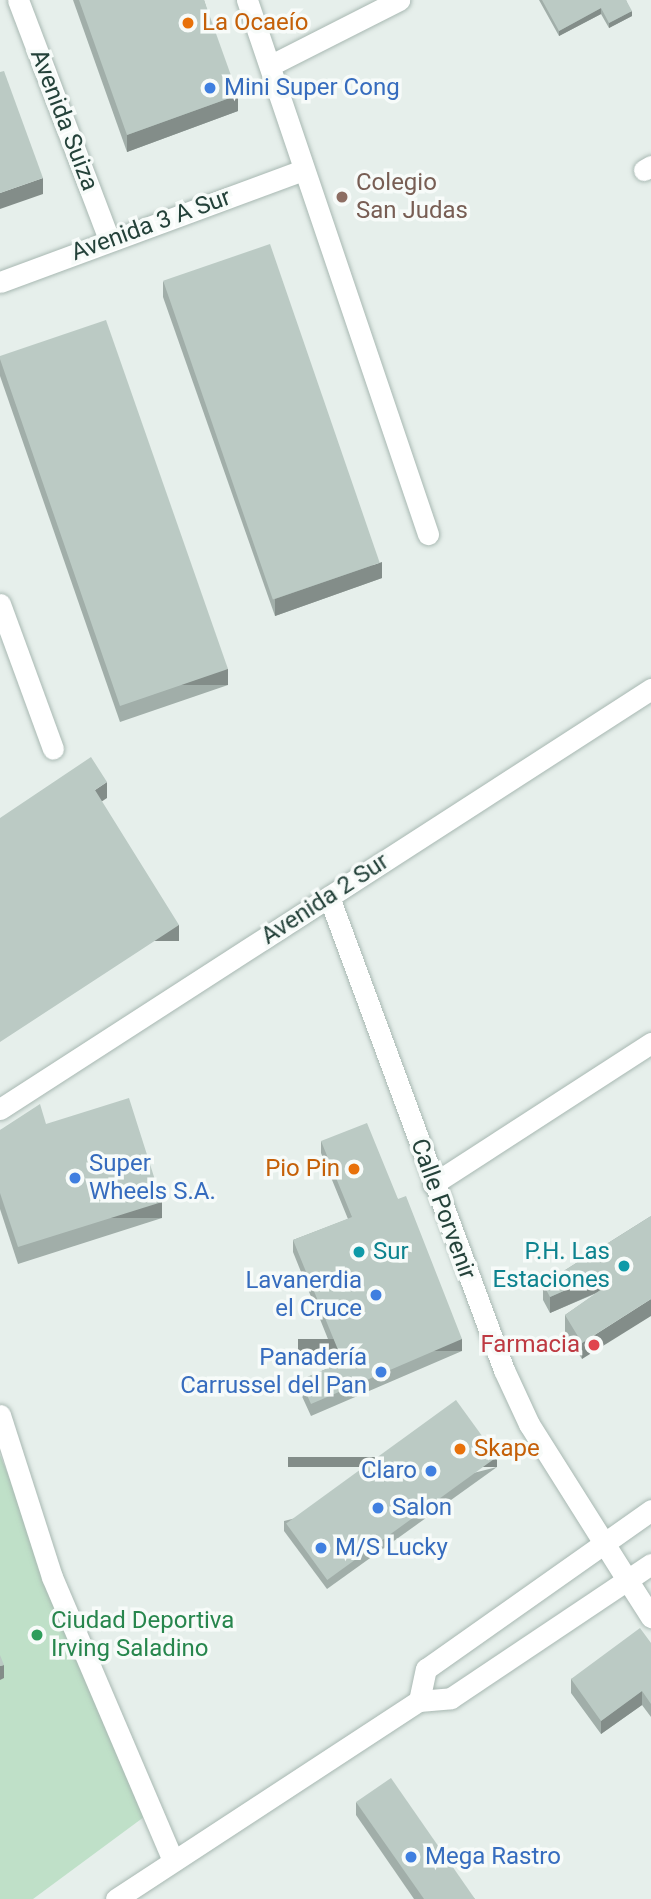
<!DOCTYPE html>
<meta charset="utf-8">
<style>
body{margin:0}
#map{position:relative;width:651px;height:1899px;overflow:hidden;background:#e6efeb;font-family:Roboto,sans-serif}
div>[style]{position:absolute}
.green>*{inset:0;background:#bfe0c8}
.roads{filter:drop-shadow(0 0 2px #a8b8b2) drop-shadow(0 0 2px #a8b8b2)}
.street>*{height:21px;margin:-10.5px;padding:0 10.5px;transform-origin:10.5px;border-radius:10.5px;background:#fff}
.secondary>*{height:21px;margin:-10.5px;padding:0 10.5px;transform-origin:10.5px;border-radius:10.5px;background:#fff}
.wall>*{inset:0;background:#a1aea9}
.shaded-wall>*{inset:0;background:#838d89;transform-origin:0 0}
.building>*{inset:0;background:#bbcac4;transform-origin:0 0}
.dots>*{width:19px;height:19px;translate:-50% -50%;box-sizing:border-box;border:4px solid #f7fbf9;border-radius:50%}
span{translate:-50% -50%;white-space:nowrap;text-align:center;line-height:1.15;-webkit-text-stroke:7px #f7fbf9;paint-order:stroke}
.food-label{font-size:24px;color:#c56008}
.left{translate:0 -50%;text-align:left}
.right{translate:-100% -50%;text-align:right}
.shop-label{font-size:24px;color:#366cbe}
.street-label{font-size:24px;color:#24423a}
.education-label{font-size:24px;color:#785e54}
.culture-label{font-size:24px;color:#0d838f}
.health-label{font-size:24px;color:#be3a42}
.leisure-label{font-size:24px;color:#27864d}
</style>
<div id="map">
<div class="green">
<div style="clip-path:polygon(0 1455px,148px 1814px,33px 1899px,0 1899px)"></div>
</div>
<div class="roads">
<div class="street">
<div style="left:18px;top:0;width:256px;rotate:69.2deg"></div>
<div style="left:247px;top:0;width:564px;rotate:71.28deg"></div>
<div style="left:271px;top:65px;width:144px;rotate:-26.9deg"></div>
<div style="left:644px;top:170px;width:8px;rotate:-30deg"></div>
<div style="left:0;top:282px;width:323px;rotate:-20.3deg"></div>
<div style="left:0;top:604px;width:154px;rotate:69.9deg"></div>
<div style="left:329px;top:897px;width:504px;rotate:69.7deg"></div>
<div style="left:504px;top:1370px;width:60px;rotate:65.2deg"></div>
<div style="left:529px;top:1424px;width:186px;rotate:57.8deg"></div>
<div style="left:0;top:1109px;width:775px;rotate:-32.83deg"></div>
<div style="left:433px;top:1184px;width:260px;rotate:-32.9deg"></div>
<div style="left:0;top:1415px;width:170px;rotate:72.2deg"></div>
<div style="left:52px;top:1577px;width:308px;rotate:66.9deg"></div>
</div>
<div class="secondary">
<div style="left:628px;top:1581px;width:43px;rotate:57.4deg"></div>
<div style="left:419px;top:1701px;width:33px;rotate:-78deg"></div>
<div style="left:426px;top:1669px;width:276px;rotate:-35.2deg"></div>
<div style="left:116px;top:1899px;width:362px;rotate:-33.2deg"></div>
<div style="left:419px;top:1701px;width:32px;rotate:-5deg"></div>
<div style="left:451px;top:1698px;width:241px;rotate:-33.8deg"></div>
</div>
</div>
<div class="wall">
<div style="clip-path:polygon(73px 0,204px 0,238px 111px,127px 152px)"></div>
<div style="clip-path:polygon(539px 0,626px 0,632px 16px,609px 28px,601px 14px,559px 36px)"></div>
<div style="clip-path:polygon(163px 281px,382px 578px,275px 616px,163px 297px)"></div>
<div style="clip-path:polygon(0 356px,228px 685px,120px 722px,0 376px)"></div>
<div style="clip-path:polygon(46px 1124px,162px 1218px,18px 1264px,0 1209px,0 1130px)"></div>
<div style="clip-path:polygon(321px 1141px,398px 1199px,462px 1351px,311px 1416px,300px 1392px,300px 1380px,338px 1364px,293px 1252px,293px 1240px,348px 1219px,321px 1153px)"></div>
<div style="clip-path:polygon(651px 1216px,582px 1359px,565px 1332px,565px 1315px,597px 1293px,550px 1313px,543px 1300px,543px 1284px)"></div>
<div style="clip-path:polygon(497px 1467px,327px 1589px,284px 1531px,284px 1521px)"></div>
<div style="clip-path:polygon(651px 1643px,651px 1717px,642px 1705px,601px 1734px,571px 1693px,571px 1679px)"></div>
<div style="clip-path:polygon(356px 1802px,475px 1899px,414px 1899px,356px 1815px)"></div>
</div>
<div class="shaded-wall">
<div style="clip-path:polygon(601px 8px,601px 14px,559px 36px,559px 31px)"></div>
<div style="clip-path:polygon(632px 11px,632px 16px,609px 28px,609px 23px)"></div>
<div style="clip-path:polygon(238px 95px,238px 111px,127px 152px,127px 135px)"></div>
<div style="clip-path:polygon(43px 178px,43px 194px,0 209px,0 193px)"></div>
<div style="clip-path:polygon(382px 562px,382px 578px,275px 616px,275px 599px)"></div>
<div style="left:228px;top:669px;width:16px;height:114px;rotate:90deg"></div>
<div style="clip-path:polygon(107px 782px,107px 798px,95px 806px,95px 790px)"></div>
<div style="left:179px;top:925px;width:16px;height:214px;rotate:90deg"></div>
<div style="left:162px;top:1202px;width:16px;height:151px;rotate:90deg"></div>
<div style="clip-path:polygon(600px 1275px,600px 1291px,550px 1313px,550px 1297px)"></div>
<div style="clip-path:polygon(651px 1299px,651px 1316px,582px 1359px,582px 1343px)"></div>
<div style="left:462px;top:1339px;width:12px;height:164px;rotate:90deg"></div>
<div style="left:497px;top:1457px;width:10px;height:209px;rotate:90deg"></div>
<div style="clip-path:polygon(4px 1665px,4px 1678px,0 1680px,0 1666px)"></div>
<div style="clip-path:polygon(642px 1691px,642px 1705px,601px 1734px,601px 1721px)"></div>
</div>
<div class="building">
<div style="clip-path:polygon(79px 0,204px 0,238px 95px,127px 135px)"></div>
<div style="clip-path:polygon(542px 0,626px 0,632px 11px,609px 23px,601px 8px,559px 31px)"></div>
<div style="clip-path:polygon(4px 71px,43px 178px,0 193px,0 72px)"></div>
<div style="left:270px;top:244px;width:337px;height:113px;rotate:71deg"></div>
<div style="clip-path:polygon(106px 320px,228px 669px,120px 706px,0 359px,0 356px)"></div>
<div style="clip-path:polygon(91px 757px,107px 782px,95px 790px,179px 925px,0 1042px,0 818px)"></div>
<div style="clip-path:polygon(129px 1098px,162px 1202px,18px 1247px,0 1193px,0 1130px,40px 1104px,46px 1124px)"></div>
<div style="clip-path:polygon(367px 1123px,398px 1199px,406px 1196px,462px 1339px,311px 1404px,300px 1380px,343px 1362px,293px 1240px,352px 1217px,321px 1141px)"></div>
<div style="clip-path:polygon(651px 1216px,651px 1299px,582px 1343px,565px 1315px,606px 1286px,600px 1275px,550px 1297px,543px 1284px)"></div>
<div style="left:456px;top:1400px;width:70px;height:210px;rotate:54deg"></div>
<div style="clip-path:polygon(640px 1628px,651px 1643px,651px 1704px,642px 1691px,601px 1721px,571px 1679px)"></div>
<div style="clip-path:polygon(0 1655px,4px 1665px,0 1666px)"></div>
<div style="clip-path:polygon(391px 1778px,475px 1899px,424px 1899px,356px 1802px)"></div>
</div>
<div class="dots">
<div style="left:188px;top:23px;background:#e8710a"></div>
<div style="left:210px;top:88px;background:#3f7fe0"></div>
<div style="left:342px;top:197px;background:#8d6e63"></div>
<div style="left:354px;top:1169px;background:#e8710a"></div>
<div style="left:75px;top:1178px;background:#3f7fe0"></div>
<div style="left:359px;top:1252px;background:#0f9aa8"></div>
<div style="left:624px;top:1266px;background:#0f9aa8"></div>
<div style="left:376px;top:1295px;background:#3f7fe0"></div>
<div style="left:594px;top:1345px;background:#e0444e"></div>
<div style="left:381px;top:1372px;background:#3f7fe0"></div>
<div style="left:460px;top:1449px;background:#e8710a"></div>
<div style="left:431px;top:1471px;background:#3f7fe0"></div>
<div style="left:378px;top:1508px;background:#3f7fe0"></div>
<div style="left:321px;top:1548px;background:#3f7fe0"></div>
<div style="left:37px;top:1635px;background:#2e9e5b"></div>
<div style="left:411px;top:1857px;background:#3f7fe0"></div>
</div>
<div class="food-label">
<span class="left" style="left:202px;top:23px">La Ocaeío</span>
<span class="right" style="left:340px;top:1169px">Pio Pin</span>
<span class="left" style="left:474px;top:1449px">Skape</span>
</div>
<div class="shop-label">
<span class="left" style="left:224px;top:88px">Mini Super Cong</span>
<span class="left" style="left:89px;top:1178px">Super<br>Wheels S.A.</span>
<span class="right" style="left:362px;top:1295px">Lavanerdia<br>el Cruce</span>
<span class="right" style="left:367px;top:1372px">Panadería<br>Carrussel del Pan</span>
<span class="right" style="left:417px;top:1471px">Claro</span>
<span class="left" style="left:392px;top:1508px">Salon</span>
<span class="left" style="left:335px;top:1548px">M/S Lucky</span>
<span class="left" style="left:425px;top:1857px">Mega Rastro</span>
</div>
<div class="street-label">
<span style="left:64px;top:120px;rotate:69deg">Avenida Suiza</span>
<span style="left:151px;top:225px;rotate:-20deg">Avenida 3 A Sur</span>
<span style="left:325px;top:899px;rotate:-33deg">Avenida 2 Sur</span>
<span style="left:443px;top:1209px;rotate:70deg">Calle Porvenir</span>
</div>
<div class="education-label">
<span class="left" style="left:356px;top:197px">Colegio<br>San Judas</span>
</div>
<div class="culture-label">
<span class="left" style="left:373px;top:1252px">Sur</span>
<span class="right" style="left:610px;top:1266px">P.H. Las<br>Estaciones</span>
</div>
<div class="health-label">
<span class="right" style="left:580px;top:1345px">Farmacia</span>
</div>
<div class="leisure-label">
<span class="left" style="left:51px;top:1635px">Ciudad Deportiva<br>Irving Saladino</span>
</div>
</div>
